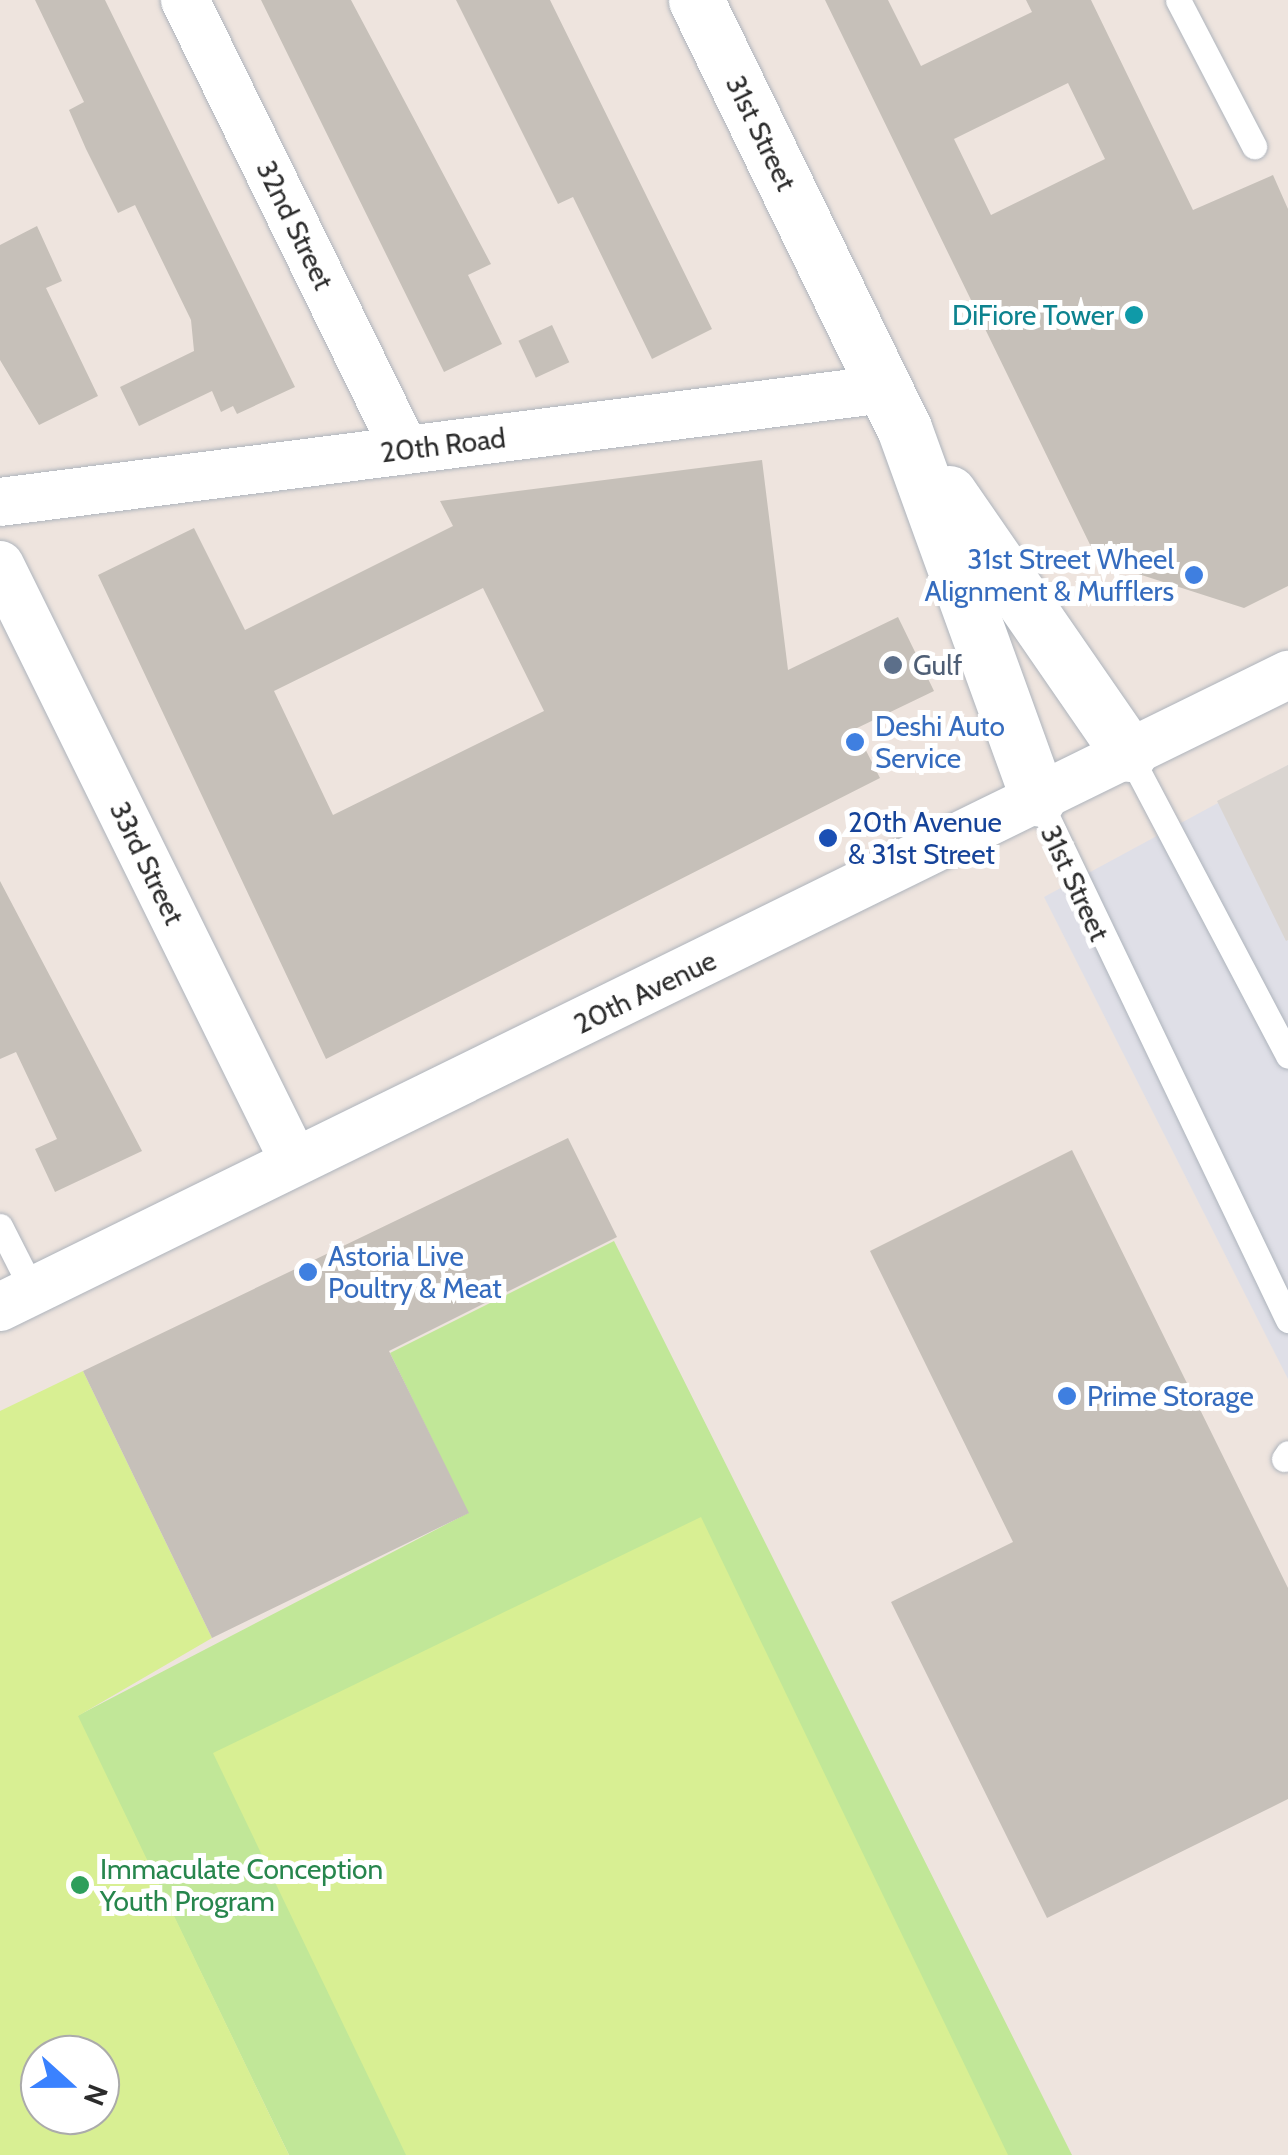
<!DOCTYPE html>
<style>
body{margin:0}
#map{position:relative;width:1288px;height:2155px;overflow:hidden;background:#eee4de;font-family:Cabin,sans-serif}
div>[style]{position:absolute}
.industrial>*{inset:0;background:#dfdfe7}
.green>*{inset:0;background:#c1e798}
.pitch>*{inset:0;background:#d8ef93}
.plaza>*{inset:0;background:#dad5d1}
.building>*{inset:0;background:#c6c0b9;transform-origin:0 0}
.roads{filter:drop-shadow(0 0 2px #aeb4bc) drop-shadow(0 0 2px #aeb4bc)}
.service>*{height:25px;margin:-12.5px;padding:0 12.5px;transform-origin:12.5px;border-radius:12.5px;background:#fff}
.minor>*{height:48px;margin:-24px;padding:0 24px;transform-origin:24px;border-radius:24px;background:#fff}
.tertiary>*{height:55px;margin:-27.5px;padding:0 27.5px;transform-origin:27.5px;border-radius:27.5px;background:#fff}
.dots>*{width:28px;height:28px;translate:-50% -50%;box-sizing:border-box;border:5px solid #fff;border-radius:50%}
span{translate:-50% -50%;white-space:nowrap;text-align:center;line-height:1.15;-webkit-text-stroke:10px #fff;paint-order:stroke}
.street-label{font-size:28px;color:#2c2c2c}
.culture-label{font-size:28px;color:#0d838f}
.right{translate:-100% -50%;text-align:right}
.shop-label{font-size:28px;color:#366cbe}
.left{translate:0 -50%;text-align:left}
.service-label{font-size:28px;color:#4e5e75}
.transit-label{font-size:28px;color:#164399}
.leisure-label{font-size:28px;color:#27864d}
.north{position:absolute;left:20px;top:2035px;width:100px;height:100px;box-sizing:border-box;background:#fff;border:2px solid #ababab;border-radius:50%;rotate:111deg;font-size:28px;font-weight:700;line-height:40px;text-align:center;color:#2c2c2c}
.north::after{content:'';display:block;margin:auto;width:35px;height:45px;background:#3a82ff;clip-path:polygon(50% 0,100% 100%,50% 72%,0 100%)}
</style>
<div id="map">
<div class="industrial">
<div style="clip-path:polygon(1288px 765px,1288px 1379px,1044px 897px)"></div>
</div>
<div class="green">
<div style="clip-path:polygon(614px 1241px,1072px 2155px,289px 2155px,77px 1716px,468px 1513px,390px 1353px)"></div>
</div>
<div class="pitch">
<div style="clip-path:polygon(evenodd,83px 1371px,212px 1638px,78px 1716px,289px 2155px,0 2155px,0 1411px,83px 1371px,40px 2055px,100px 2055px,100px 2115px,40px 2115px,40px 2055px)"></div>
<div style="clip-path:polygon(701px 1517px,1008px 2155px,406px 2155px,213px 1753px)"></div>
</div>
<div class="plaza">
<div style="clip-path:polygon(1288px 765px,1288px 940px,1286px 941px,1217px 801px)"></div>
</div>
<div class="building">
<div style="clip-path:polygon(35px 0,105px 0,295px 387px,237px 414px,233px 406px,221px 412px,212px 391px,139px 426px,120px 387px,194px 351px,191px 320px,135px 205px,118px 213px,86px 149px,69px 110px,84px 102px)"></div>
<div style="clip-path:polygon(261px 0,351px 0,491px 264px,468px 275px,502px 344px,444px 372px)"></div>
<div style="clip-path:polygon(456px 0,550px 0,712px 329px,652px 359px,573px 197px,558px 204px)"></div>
<div style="clip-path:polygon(evenodd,825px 0,888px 0,921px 66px,1032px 12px,1026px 0,1091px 0,1193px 210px,1273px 175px,1288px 209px,1288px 586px,1244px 608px,1098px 561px,825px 0,1068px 83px,1105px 159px,991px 215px,954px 139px,1068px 83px)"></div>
<div style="clip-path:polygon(37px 226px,62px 281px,46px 288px,98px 396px,39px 425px,0 360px,0 245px)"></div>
<div style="left:552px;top:325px;width:41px;height:37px;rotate:65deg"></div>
<div style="clip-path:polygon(evenodd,762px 460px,788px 670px,898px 617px,934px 691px,855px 729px,880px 778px,326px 1059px,98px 575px,194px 528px,245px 630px,453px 526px,440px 501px,762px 460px,483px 588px,544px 711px,333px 815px,274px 691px,483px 588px)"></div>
<div style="clip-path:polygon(0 881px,142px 1151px,55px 1192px,35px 1149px,57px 1139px,16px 1052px,0 1059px)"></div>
<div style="clip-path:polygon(568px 1138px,617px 1237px,389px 1351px,469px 1513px,212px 1638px,83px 1371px)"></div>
<div style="clip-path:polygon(1072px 1150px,1288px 1588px,1288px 1799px,1047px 1918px,891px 1602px,1013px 1542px,870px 1251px)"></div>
</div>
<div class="roads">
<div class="service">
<div style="left:1178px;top:0;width:165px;rotate:62.5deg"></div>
<div style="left:1129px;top:754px;width:341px;rotate:62.2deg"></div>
<div style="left:1038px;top:798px;width:579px;rotate:64.41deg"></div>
<div style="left:0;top:1226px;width:73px;rotate:63.1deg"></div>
<div style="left:1284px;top:1459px;width:7px;rotate:-56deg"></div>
</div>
<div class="minor">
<div style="left:185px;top:0;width:501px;rotate:63.95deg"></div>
<div style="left:0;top:502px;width:892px;rotate:-7.28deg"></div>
<div style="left:0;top:565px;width:665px;rotate:63.74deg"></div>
<div style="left:0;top:1307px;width:1435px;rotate:-26.14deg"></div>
</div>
<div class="tertiary">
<div style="left:696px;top:0;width:476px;rotate:64.1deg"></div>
<div style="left:904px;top:428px;width:394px;rotate:70.1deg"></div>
<div style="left:949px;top:493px;width:317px;rotate:55.4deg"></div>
</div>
</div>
<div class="dots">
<div style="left:1134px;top:315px;background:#0f9aa8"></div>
<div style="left:1194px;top:575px;background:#3f7fe0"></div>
<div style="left:893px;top:665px;background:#5c6f8a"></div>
<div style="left:855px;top:742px;background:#3f7fe0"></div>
<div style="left:828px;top:838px;background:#1a4fb4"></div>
<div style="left:308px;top:1272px;background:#3f7fe0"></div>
<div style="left:1067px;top:1396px;background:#3f7fe0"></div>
<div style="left:80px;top:1885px;background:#2e9e5b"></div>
</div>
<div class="street-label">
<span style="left:761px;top:133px;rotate:64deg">31st Street</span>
<span style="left:295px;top:225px;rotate:64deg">32nd Street</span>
<span style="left:443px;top:445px;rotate:-7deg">20th Road</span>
<span style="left:147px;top:863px;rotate:64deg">33rd Street</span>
<span style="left:1075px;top:883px;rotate:65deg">31st Street</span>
<span style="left:645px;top:992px;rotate:-26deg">20th Avenue</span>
</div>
<div class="culture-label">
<span class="right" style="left:1114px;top:315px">DiFiore Tower</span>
</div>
<div class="shop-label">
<span class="right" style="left:1174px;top:575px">31st Street Wheel<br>Alignment &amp; Mufflers</span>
<span class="left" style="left:875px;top:742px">Deshi Auto<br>Service</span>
<span class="left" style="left:328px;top:1272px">Astoria Live<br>Poultry &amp; Meat</span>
<span class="left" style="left:1087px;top:1396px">Prime Storage</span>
</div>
<div class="service-label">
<span class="left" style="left:913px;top:665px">Gulf</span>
</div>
<div class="transit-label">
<span class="left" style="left:848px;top:838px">20th Avenue<br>&amp; 31st Street</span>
</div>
<div class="leisure-label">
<span class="left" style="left:100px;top:1885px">Immaculate Conception<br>Youth Program</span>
</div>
<div class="north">N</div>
</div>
